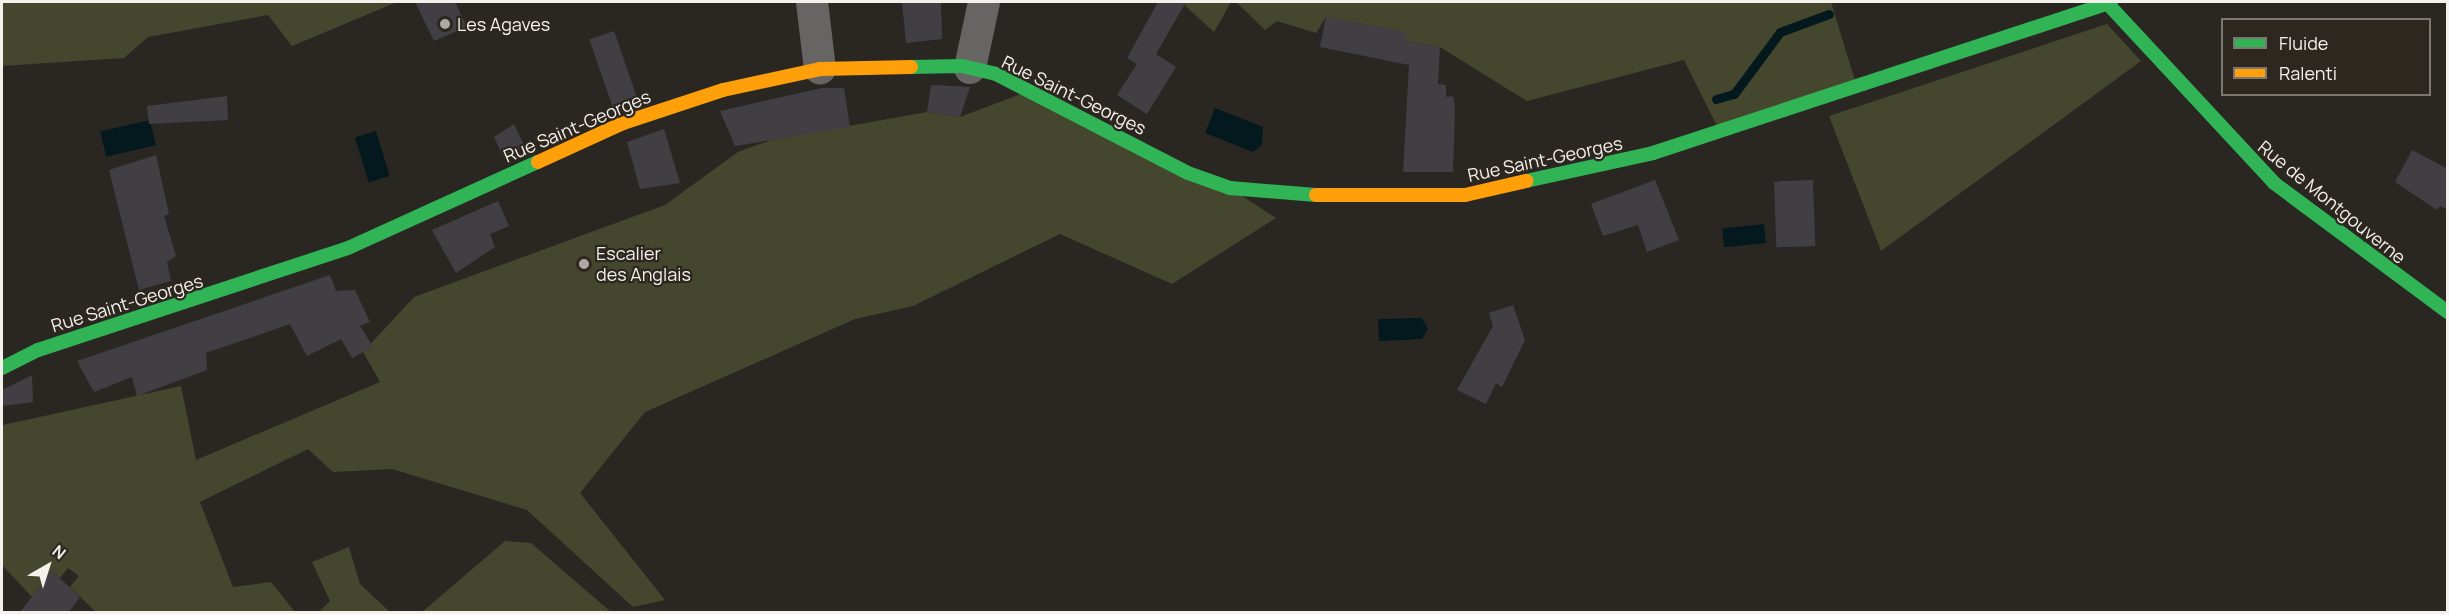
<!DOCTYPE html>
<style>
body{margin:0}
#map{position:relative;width:2449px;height:614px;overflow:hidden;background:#2a2723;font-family:Manrope,sans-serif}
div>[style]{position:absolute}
.green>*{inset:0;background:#45462e}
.water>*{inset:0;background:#04191d;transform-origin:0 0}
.stream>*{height:9px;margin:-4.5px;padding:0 4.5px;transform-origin:4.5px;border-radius:4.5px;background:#04191d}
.building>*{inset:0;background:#413f44;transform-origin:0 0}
.street>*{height:32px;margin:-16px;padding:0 16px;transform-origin:16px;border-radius:16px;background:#676564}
.fast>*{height:14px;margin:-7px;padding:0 7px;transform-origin:7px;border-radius:7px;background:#30b455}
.slow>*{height:14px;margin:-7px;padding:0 7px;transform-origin:7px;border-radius:7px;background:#ff9f0a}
.dots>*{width:16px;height:16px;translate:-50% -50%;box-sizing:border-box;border:3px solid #2d2720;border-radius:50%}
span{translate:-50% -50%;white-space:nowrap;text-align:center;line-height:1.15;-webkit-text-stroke:4.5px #2d2720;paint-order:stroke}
.poi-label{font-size:18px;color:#f4f0eb}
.left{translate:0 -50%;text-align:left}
.street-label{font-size:18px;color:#f4f0eb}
.frame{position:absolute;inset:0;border:3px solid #f4f0eb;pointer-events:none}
.legend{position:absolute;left:2221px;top:18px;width:210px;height:78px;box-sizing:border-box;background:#2d2720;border:2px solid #7d7771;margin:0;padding:8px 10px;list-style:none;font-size:18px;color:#f4f0eb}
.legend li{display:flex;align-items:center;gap:12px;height:30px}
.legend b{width:30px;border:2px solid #7d7771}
.north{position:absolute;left:18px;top:536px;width:60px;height:60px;-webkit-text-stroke:4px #2d2720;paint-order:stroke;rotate:39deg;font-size:16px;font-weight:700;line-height:24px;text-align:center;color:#f4f0eb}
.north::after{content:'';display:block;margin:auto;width:21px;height:27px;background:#f4f0eb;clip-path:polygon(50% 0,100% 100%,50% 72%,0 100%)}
</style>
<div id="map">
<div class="green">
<div style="clip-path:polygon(2px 2px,397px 2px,292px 46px,268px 15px,148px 37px,124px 58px,2px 66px)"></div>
<div style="clip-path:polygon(1181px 2px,1231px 2px,1214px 32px)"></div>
<div style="clip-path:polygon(1236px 2px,1831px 2px,1856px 84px,1719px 130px,1684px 60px,1527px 101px,1440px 47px,1405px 41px,1405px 32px,1326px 17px,1316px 33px,1277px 21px,1265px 30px)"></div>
<div style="clip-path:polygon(2107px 24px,2141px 61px,1881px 251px,1829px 116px)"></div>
<div style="clip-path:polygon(1031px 90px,1230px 188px,1276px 218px,1172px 284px,1060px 234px,913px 306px,855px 319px,645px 412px,580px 493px,665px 600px,633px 607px,527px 510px,392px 469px,333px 472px,308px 449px,200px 502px,233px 587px,271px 582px,295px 612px,96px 612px,70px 587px,79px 576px,68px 568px,60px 578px,52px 571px,32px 597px,2px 565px,3px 425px,181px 386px,196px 460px,380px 382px,363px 352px,414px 297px,665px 205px,738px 152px,771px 140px,927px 112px,960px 117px)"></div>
<div style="clip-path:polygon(505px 541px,531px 543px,611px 612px,422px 612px)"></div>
<div style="clip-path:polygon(349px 547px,360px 584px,390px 612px,319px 612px,330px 601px,312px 562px)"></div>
</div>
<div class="water">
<div style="clip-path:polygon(1215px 108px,1263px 127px,1262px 145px,1253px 152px,1205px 133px)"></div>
<div style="left:150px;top:120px;width:26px;height:51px;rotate:77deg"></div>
<div style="left:376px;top:131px;width:47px;height:22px;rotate:73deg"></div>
<div style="left:1764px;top:224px;width:19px;height:42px;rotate:84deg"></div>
<div style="clip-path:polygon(1422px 318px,1428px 329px,1422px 339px,1379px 341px,1378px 319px)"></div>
</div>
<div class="stream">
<div style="left:1716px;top:99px;width:19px;rotate:-16deg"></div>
<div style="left:1734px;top:94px;width:77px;rotate:-53.4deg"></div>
<div style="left:1780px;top:32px;width:52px;rotate:-20.2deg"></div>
</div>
<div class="building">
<div style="clip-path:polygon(415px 2px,455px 2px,467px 27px,434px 41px)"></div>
<div style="clip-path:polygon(902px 2px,941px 2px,942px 39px,906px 43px)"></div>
<div style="clip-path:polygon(1158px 2px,1186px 2px,1156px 54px,1176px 67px,1147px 114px,1117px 95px,1137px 64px,1127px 58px)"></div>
<div style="clip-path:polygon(1326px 17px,1406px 32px,1405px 41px,1440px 47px,1438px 84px,1446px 85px,1446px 97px,1453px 96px,1455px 108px,1453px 172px,1403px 172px,1409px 65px,1320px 47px)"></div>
<div style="left:614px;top:31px;width:72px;height:26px;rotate:71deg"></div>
<div style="clip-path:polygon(931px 85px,970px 87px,960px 117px,927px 112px)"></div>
<div style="clip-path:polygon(822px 88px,844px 88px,850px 127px,735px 146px,720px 111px)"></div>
<div style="clip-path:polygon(227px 96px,228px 120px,149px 124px,147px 106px)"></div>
<div style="clip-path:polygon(514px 124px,525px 147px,503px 157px,494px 137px)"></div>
<div style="clip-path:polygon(664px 129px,680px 183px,640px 189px,627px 142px)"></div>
<div style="clip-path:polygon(2412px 150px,2448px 169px,2448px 210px,2440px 206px,2437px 210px,2395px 182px)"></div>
<div style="clip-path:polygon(156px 155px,169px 214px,164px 216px,176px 256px,167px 262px,171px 281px,139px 290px,109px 170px)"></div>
<div style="clip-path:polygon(1655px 180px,1679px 240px,1647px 252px,1638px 225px,1603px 236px,1591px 204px)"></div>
<div style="left:1813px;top:180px;width:66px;height:39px;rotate:88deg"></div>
<div style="clip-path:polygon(498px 201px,509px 226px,490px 234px,495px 247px,456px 273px,432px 230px)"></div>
<div style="clip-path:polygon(330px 275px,336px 291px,355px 290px,370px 322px,360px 326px,373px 347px,352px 358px,341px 339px,307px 356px,290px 324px,206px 353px,207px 370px,137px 396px,132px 377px,94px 392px,77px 361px)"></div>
<div style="clip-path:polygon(1513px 305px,1525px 340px,1502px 387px,1496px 383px,1486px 404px,1457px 390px,1493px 326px,1489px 313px)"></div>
<div style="clip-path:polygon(32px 375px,33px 402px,2px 406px,2px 390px)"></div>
<div style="clip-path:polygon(52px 571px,80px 597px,69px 612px,20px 612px)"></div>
</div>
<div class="street">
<div style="left:812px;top:2px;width:67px;rotate:83.2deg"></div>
<div style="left:970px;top:68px;width:67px;rotate:-78deg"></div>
</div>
<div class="fast">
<div style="left:2107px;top:3px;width:246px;rotate:47.1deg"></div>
<div style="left:2274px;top:183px;width:217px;rotate:36.6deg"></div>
<div style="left:911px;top:67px;width:51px;rotate:-1.1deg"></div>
<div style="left:962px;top:66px;width:35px;rotate:13deg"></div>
<div style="left:996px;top:74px;width:216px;rotate:27.3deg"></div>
<div style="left:1188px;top:173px;width:45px;rotate:19.7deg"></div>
<div style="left:1230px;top:188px;width:86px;rotate:4.7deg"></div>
<div style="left:1526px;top:181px;width:130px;rotate:-12.4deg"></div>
<div style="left:1653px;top:153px;width:482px;rotate:-18.2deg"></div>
<div style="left:2px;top:368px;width:40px;rotate:-26.6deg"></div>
<div style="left:38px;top:350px;width:326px;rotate:-18.2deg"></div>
<div style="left:348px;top:248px;width:209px;rotate:-24.4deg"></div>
</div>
<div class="slow">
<div style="left:538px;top:162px;width:94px;rotate:-24.6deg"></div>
<div style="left:623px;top:123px;width:105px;rotate:-18.3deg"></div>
<div style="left:723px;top:90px;width:99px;rotate:-12.2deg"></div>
<div style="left:820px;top:69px;width:91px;rotate:-1.3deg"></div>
<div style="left:1316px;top:195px;width:149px"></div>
<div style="left:1465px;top:195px;width:63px;rotate:-12.9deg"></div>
</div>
<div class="dots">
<div style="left:445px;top:24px;background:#adaaa5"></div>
<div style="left:584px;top:264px;background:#adaaa5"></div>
</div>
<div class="poi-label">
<span class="left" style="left:457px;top:24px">Les Agaves</span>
<span class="left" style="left:596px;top:264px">Escalier<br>des Anglais</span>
</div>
<div class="street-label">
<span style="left:1074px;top:95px;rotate:26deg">Rue Saint-Georges</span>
<span style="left:577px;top:126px;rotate:-23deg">Rue Saint-Georges</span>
<span style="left:1545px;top:159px;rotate:-12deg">Rue Saint-Georges</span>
<span style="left:2332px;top:202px;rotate:39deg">Rue de Montgouverne</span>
<span style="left:127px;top:303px;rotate:-17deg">Rue Saint-Georges</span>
</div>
<div class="frame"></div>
<ul class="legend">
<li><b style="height:8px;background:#30b455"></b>Fluide</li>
<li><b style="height:8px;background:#ff9f0a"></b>Ralenti</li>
</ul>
<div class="north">N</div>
</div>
